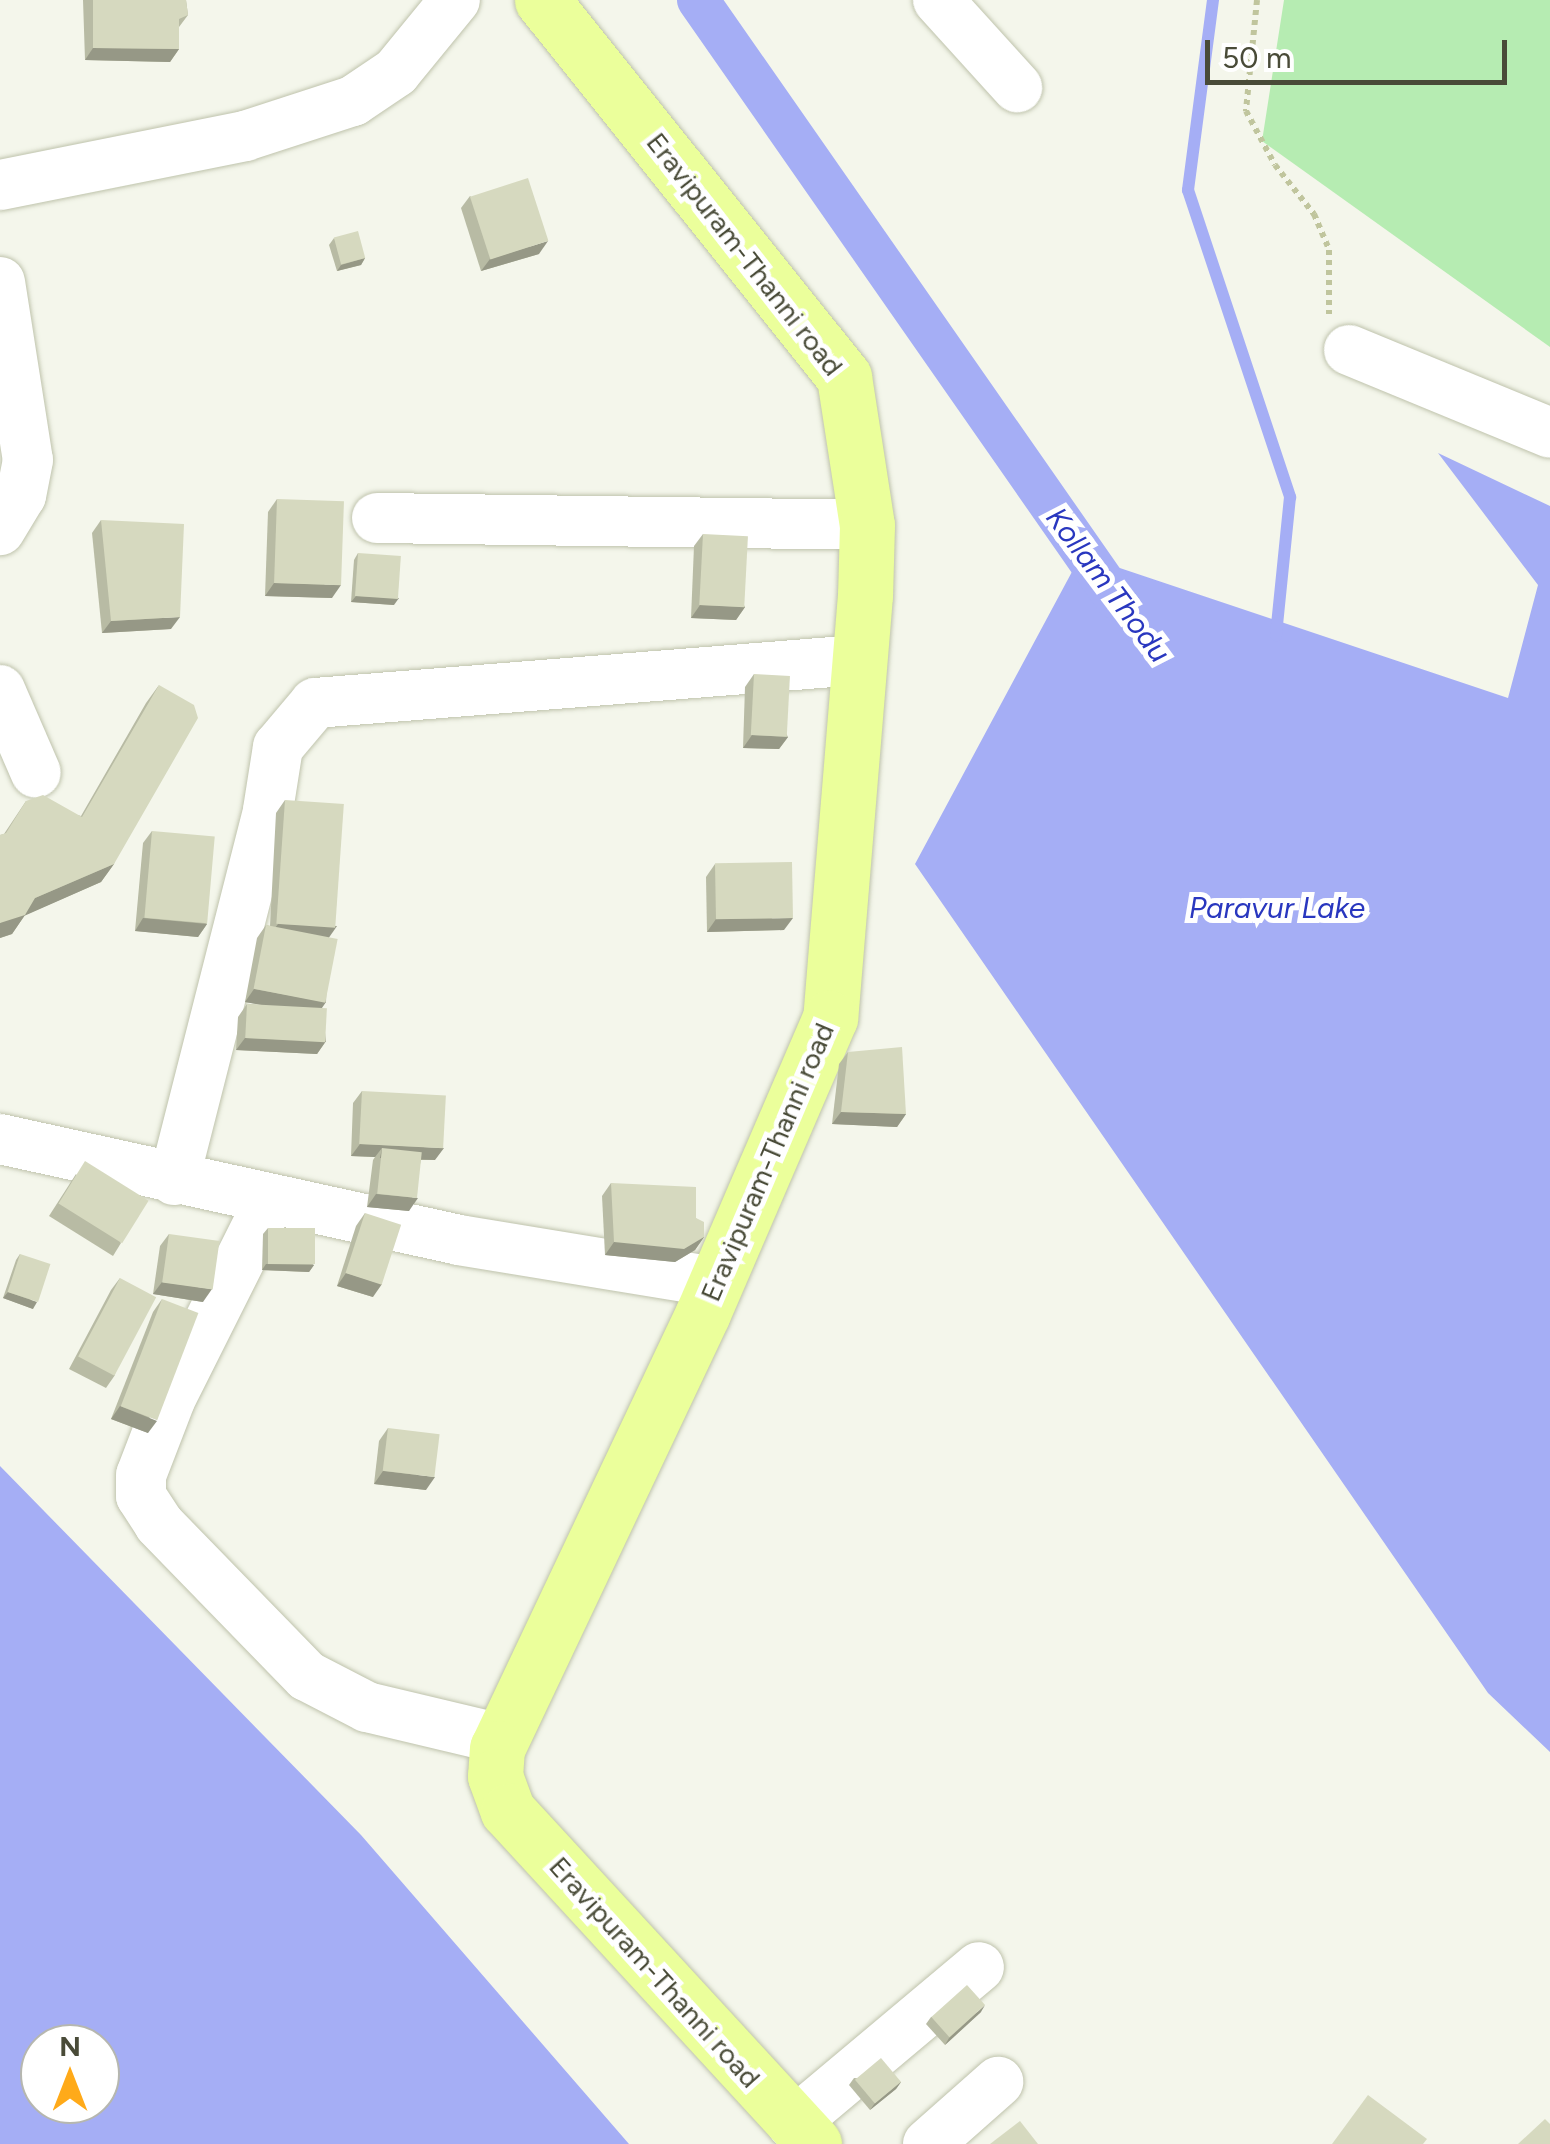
<!DOCTYPE html>
<style>
body{margin:0}
#map{position:relative;width:1550px;height:2144px;overflow:hidden;background:#f4f6eb;font-family:Figtree,sans-serif}
div>[style]{position:absolute}
.green>*{inset:0;background:#b6ecb2}
.water>*{inset:0;background:#a5aef5}
.stream>*{height:12px;margin:-6px;padding:0 6px;transform-origin:6px;border-radius:6px;background:#a5aef5}
.canal>*{height:42px;margin:-21px;padding:0 21px;transform-origin:21px;border-radius:21px;background:#a5aef5}
.path>*{height:6px;margin-top:-3px;transform-origin:0;background:repeating-linear-gradient(90deg,#c0c59d 0 5px,transparent 0 10px)}
.roads{filter:drop-shadow(0 0 2px #bfc3ac) drop-shadow(0 0 2px #bfc3ac)}
.minor>*{height:50px;margin:-25px;padding:0 25px;transform-origin:25px;border-radius:25px;background:#fff}
.major>*{height:55px;margin:-27.5px;padding:0 27.5px;transform-origin:27.5px;border-radius:27.5px;background:#ebff9b}
.wall>*{inset:0;background:#b8bba4}
.shaded-wall>*{inset:0;background:#969886}
.building>*{inset:0;background:#d6d9bf;transform-origin:0 0}
span{translate:-50% -50%;white-space:nowrap;text-align:center;line-height:1.15;-webkit-text-stroke:10px #fff;paint-order:stroke}
.street-label{font-size:28px;color:#494b38}
.water-label{font-size:30px;color:#2937bf;font-style:italic}
.north{position:absolute;left:20px;top:2024px;width:100px;height:100px;box-sizing:border-box;background:#fff;border:2px solid #b6b7af;border-radius:50%;rotate:0deg;font-size:28px;font-weight:700;line-height:40px;text-align:center;color:#494b38}
.north::after{content:'';display:block;margin:auto;width:35px;height:45px;background:#ffaa19;clip-path:polygon(50% 0,100% 100%,50% 72%,0 100%)}
.scale{position:absolute;left:1205px;top:40px;width:302px;height:45px;box-sizing:border-box;border:5px solid #494b38;border-top:0;padding-left:12px;font-size:30px;line-height:35px;white-space:nowrap;color:#494b38;-webkit-text-stroke:8px #fff;paint-order:stroke}
</style>
<div id="map">
<div class="green">
<div style="clip-path:polygon(1284px 0,1550px 0,1550px 347px,1262px 141px)"></div>
</div>
<div class="water">
<div style="clip-path:polygon(1438px 453px,1550px 506px,1550px 1752px,1488px 1693px,915px 864px,1081px 555px,1508px 698px,1538px 585px)"></div>
<div style="clip-path:polygon(evenodd,0 1466px,361px 1835px,629px 2144px,0 2144px,0 1466px,40px 2044px,100px 2044px,100px 2104px,40px 2104px,40px 2044px)"></div>
</div>
<div class="stream">
<div style="left:1213px;top:0;width:192px;rotate:97.5deg"></div>
<div style="left:1188px;top:190px;width:324px;rotate:71.6deg"></div>
<div style="left:1290px;top:497px;width:139px;rotate:95.8deg"></div>
</div>
<div class="canal">
<div style="left:698px;top:0;width:729px;rotate:55.11deg"></div>
</div>
<div class="path">
<div style="left:1257px;top:0;width:112px;rotate:95.7deg"></div>
<div style="left:1246px;top:111px;width:61px;rotate:61.8deg"></div>
<div style="left:1275px;top:165px;width:63px;rotate:51.5deg"></div>
<div style="left:1314px;top:214px;width:39px;rotate:67deg"></div>
<div style="left:1329px;top:250px;width:64px;rotate:90deg"></div>
</div>
<div class="roads">
<div class="minor">
<div style="left:938px;top:0;width:118px;rotate:47.8deg"></div>
<div style="left:0;top:185px;width:250px;rotate:-11.3deg"></div>
<div style="left:245px;top:136px;width:114px;rotate:-18deg"></div>
<div style="left:353px;top:101px;width:52px;rotate:-34deg"></div>
<div style="left:396px;top:72px;width:93px;rotate:-50.7deg"></div>
<div style="left:0;top:282px;width:180px;rotate:81.1deg"></div>
<div style="left:28px;top:460px;width:36px;rotate:101deg"></div>
<div style="left:21px;top:495px;width:41px;rotate:121deg"></div>
<div style="left:1349px;top:350px;width:217px;rotate:22.4deg"></div>
<div style="left:377px;top:518px;width:490px;rotate:0.8deg"></div>
<div style="left:0;top:690px;width:90px;rotate:66.6deg"></div>
<div style="left:0;top:1139px;width:470px;rotate:12.4deg"></div>
<div style="left:459px;top:1240px;width:260px;rotate:9.3deg"></div>
<div style="left:174px;top:1180px;width:382px;rotate:-75.7deg"></div>
<div style="left:268px;top:810px;width:64px;rotate:-81deg"></div>
<div style="left:278px;top:747px;width:57px;rotate:-49.9deg"></div>
<div style="left:315px;top:703px;width:545px;rotate:-4.53deg"></div>
<div style="left:269px;top:1202px;width:221px;rotate:116.6deg"></div>
<div style="left:170px;top:1400px;width:80px;rotate:111.1deg"></div>
<div style="left:141px;top:1475px;width:21px;rotate:90deg"></div>
<div style="left:141px;top:1496px;width:33px;rotate:57deg"></div>
<div style="left:159px;top:1524px;width:212px;rotate:45.8deg"></div>
<div style="left:307px;top:1676px;width:68px;rotate:27.3deg"></div>
<div style="left:367px;top:1707px;width:138px;rotate:13.4deg"></div>
<div style="left:792px;top:2124px;width:244px;rotate:-40deg"></div>
<div style="left:928px;top:2144px;width:94px;rotate:-41.5deg"></div>
</div>
<div class="major">
<div style="left:542px;top:0;width:483px;rotate:51.3deg"></div>
<div style="left:844px;top:377px;width:150px;rotate:81.2deg"></div>
<div style="left:867px;top:525px;width:70px;rotate:91.6deg"></div>
<div style="left:865px;top:595px;width:424px;rotate:94.7deg"></div>
<div style="left:830px;top:1018px;width:321px;rotate:113.3deg"></div>
<div style="left:703px;top:1313px;width:481px;rotate:115.3deg"></div>
<div style="left:497px;top:1748px;width:28px;rotate:94deg"></div>
<div style="left:495px;top:1776px;width:37px;rotate:70deg"></div>
<div style="left:508px;top:1811px;width:452px;rotate:47.4deg"></div>
</div>
</div>
<div class="wall">
<div style="clip-path:polygon(83px 0,186px 0,188px 15px,179px 27px,179px 49px,170px 62px,85px 60px)"></div>
<div style="clip-path:polygon(470px 196px,539px 254px,481px 271px,461px 208px)"></div>
<div style="clip-path:polygon(334px 238px,365px 258px,361px 265px,337px 271px,329px 245px)"></div>
<div style="clip-path:polygon(277px 499px,332px 598px,265px 596px,268px 512px)"></div>
<div style="clip-path:polygon(101px 520px,171px 629px,102px 633px,92px 533px)"></div>
<div style="clip-path:polygon(703px 534px,745px 607px,736px 620px,691px 618px,694px 546px)"></div>
<div style="clip-path:polygon(358px 553px,394px 605px,351px 602px,354px 560px)"></div>
<div style="clip-path:polygon(754px 674px,788px 737px,779px 749px,743px 748px,745px 687px)"></div>
<div style="clip-path:polygon(159px 685px,114px 864px,101px 882px,25px 915px,12px 934px,0 938px,0 835px,4px 834px,26px 801px,81px 816px,146px 703px)"></div>
<div style="clip-path:polygon(285px 800px,329px 938px,326px 1002px,322px 1007px,326px 1041px,317px 1054px,236px 1050px,238px 1017px,247px 1004px,263px 1005px,245px 1002px,257px 938px,266px 925px,270px 926px,276px 813px)"></div>
<div style="clip-path:polygon(152px 831px,207px 924px,198px 937px,135px 931px,143px 843px)"></div>
<div style="clip-path:polygon(715px 864px,784px 930px,707px 932px,706px 877px)"></div>
<div style="clip-path:polygon(848px 1052px,906px 1114px,897px 1127px,832px 1124px,839px 1064px)"></div>
<div style="clip-path:polygon(362px 1091px,435px 1160px,421px 1160px,409px 1211px,367px 1207px,373px 1160px,375px 1157px,351px 1156px,353px 1103px)"></div>
<div style="clip-path:polygon(76px 1174px,121px 1243px,113px 1256px,49px 1216px)"></div>
<div style="clip-path:polygon(611px 1183px,696px 1218px,704px 1237px,695px 1250px,675px 1262px,605px 1255px,602px 1196px)"></div>
<div style="clip-path:polygon(365px 1213px,373px 1297px,337px 1286px,356px 1226px)"></div>
<div style="clip-path:polygon(268px 1228px,314px 1265px,309px 1272px,262px 1270px,263px 1234px)"></div>
<div style="clip-path:polygon(169px 1234px,203px 1302px,153px 1294px,160px 1246px)"></div>
<div style="clip-path:polygon(20px 1254px,33px 1309px,3px 1298px,16px 1260px)"></div>
<div style="clip-path:polygon(120px 1278px,115px 1375px,106px 1388px,69px 1369px,111px 1290px)"></div>
<div style="clip-path:polygon(162px 1299px,148px 1433px,111px 1419px,153px 1312px)"></div>
<div style="clip-path:polygon(388px 1428px,426px 1490px,374px 1484px,379px 1441px)"></div>
<div style="clip-path:polygon(981px 2012px,945px 2045px,926px 2024px,931px 2017px)"></div>
<div style="clip-path:polygon(854px 2078px,901px 2082px,896px 2089px,870px 2110px,849px 2085px)"></div>
</div>
<div class="shaded-wall">
<div style="clip-path:polygon(93px 48px,179px 49px,170px 62px,85px 60px)"></div>
<div style="clip-path:polygon(548px 241px,539px 254px,481px 271px,490px 259px)"></div>
<div style="clip-path:polygon(365px 258px,361px 265px,337px 271px,341px 265px)"></div>
<div style="clip-path:polygon(274px 583px,341px 585px,332px 598px,265px 596px)"></div>
<div style="clip-path:polygon(356px 596px,399px 598px,394px 605px,351px 602px)"></div>
<div style="clip-path:polygon(700px 605px,745px 607px,736px 620px,691px 618px)"></div>
<div style="clip-path:polygon(180px 617px,171px 629px,102px 633px,111px 621px)"></div>
<div style="clip-path:polygon(752px 735px,788px 737px,779px 749px,743px 748px)"></div>
<div style="clip-path:polygon(114px 864px,101px 882px,24px 916px,25px 915px,12px 934px,0 938px,0 923px,35px 898px)"></div>
<div style="clip-path:polygon(143px 918px,207px 924px,198px 937px,135px 931px)"></div>
<div style="clip-path:polygon(793px 918px,784px 930px,707px 932px,716px 919px)"></div>
<div style="clip-path:polygon(278px 924px,337px 926px,328px 939px,269px 936px)"></div>
<div style="clip-path:polygon(254px 989px,326px 1002px,317px 1015px,245px 1002px)"></div>
<div style="clip-path:polygon(245px 1038px,326px 1041px,317px 1054px,236px 1050px)"></div>
<div style="clip-path:polygon(841px 1112px,906px 1114px,897px 1127px,832px 1124px)"></div>
<div style="clip-path:polygon(360px 1144px,444px 1148px,435px 1160px,380px 1158px,382px 1148px,375px 1157px,351px 1156px)"></div>
<div style="clip-path:polygon(376px 1194px,418px 1198px,409px 1211px,367px 1207px)"></div>
<div style="clip-path:polygon(704px 1237px,695px 1250px,675px 1262px,605px 1255px,614px 1242px)"></div>
<div style="clip-path:polygon(266px 1264px,314px 1265px,309px 1272px,262px 1270px)"></div>
<div style="clip-path:polygon(346px 1273px,382px 1284px,373px 1297px,337px 1286px)"></div>
<div style="clip-path:polygon(162px 1282px,212px 1289px,203px 1302px,153px 1294px)"></div>
<div style="clip-path:polygon(8px 1292px,37px 1302px,33px 1309px,3px 1298px)"></div>
<div style="clip-path:polygon(120px 1406px,157px 1421px,148px 1433px,111px 1419px)"></div>
<div style="clip-path:polygon(383px 1471px,435px 1477px,426px 1490px,374px 1484px)"></div>
<div style="clip-path:polygon(985px 2005px,981px 2012px,945px 2045px,949px 2038px)"></div>
<div style="clip-path:polygon(901px 2082px,896px 2089px,870px 2110px,875px 2103px)"></div>
</div>
<div class="building">
<div style="clip-path:polygon(93px 0,186px 0,188px 15px,179px 19px,179px 49px,93px 48px)"></div>
<div style="left:528px;top:178px;width:66px;height:61px;rotate:72deg"></div>
<div style="left:358px;top:231px;width:28px;height:25px;rotate:75deg"></div>
<div style="left:277px;top:499px;width:67px;height:84px;rotate:2deg"></div>
<div style="clip-path:polygon(101px 520px,184px 524px,180px 617px,111px 621px)"></div>
<div style="left:703px;top:534px;width:45px;height:71px;rotate:3deg"></div>
<div style="left:358px;top:553px;width:43px;height:43px;rotate:4deg"></div>
<div style="left:754px;top:674px;width:36px;height:61px;rotate:3deg"></div>
<div style="clip-path:polygon(159px 685px,194px 705px,198px 718px,114px 864px,35px 898px,25px 915px,0 923px,0 835px,6px 833px,26px 801px,43px 795px,82px 817px)"></div>
<div style="left:285px;top:800px;width:59px;height:124px;rotate:4deg"></div>
<div style="left:152px;top:831px;width:63px;height:87px;rotate:5deg"></div>
<div style="left:792px;top:862px;width:56px;height:77px;rotate:89deg"></div>
<div style="left:266px;top:925px;width:73px;height:65px;rotate:11deg"></div>
<div style="left:247px;top:1004px;width:80px;height:34px;rotate:3deg"></div>
<div style="clip-path:polygon(902px 1047px,906px 1114px,841px 1112px,848px 1052px)"></div>
<div style="left:362px;top:1091px;width:84px;height:53px;rotate:3deg"></div>
<div style="left:382px;top:1148px;width:40px;height:46px;rotate:6deg"></div>
<div style="left:85px;top:1161px;width:75px;height:50px;rotate:32deg"></div>
<div style="clip-path:polygon(611px 1183px,696px 1187px,696px 1218px,704px 1222px,704px 1237px,684px 1249px,614px 1242px)"></div>
<div style="left:365px;top:1213px;width:38px;height:63px;rotate:18deg"></div>
<div style="left:268px;top:1228px;width:47px;height:36px"></div>
<div style="left:169px;top:1234px;width:51px;height:49px;rotate:8deg"></div>
<div style="left:20px;top:1254px;width:32px;height:40px;rotate:18deg"></div>
<div style="left:120px;top:1278px;width:41px;height:89px;rotate:28deg"></div>
<div style="left:162px;top:1299px;width:39px;height:115px;rotate:21deg"></div>
<div style="left:388px;top:1428px;width:52px;height:43px;rotate:7deg"></div>
<div style="left:967px;top:1985px;width:27px;height:48px;rotate:48deg"></div>
<div style="left:881px;top:2058px;width:31px;height:34px;rotate:50deg"></div>
<div style="clip-path:polygon(1368px 2095px,1427px 2139px,1423px 2144px,1332px 2144px)"></div>
<div style="clip-path:polygon(1545px 2119px,1550px 2124px,1550px 2144px,1518px 2144px)"></div>
<div style="clip-path:polygon(1020px 2121px,1038px 2144px,990px 2144px)"></div>
</div>
<div class="street-label">
<span style="left:745px;top:254px;rotate:52deg">Eravipuram-Thanni road</span>
<span style="left:767px;top:1162px;rotate:-67deg">Eravipuram-Thanni road</span>
<span style="left:655px;top:1972px;rotate:48deg">Eravipuram-Thanni road</span>
</div>
<div class="water-label">
<span style="left:1108px;top:585px;rotate:53deg">Kollam Thodu</span>
<span style="left:1277px;top:908px">Paravur Lake</span>
</div>
<div class="north">N</div>
<div class="scale">50 m</div>
</div>
